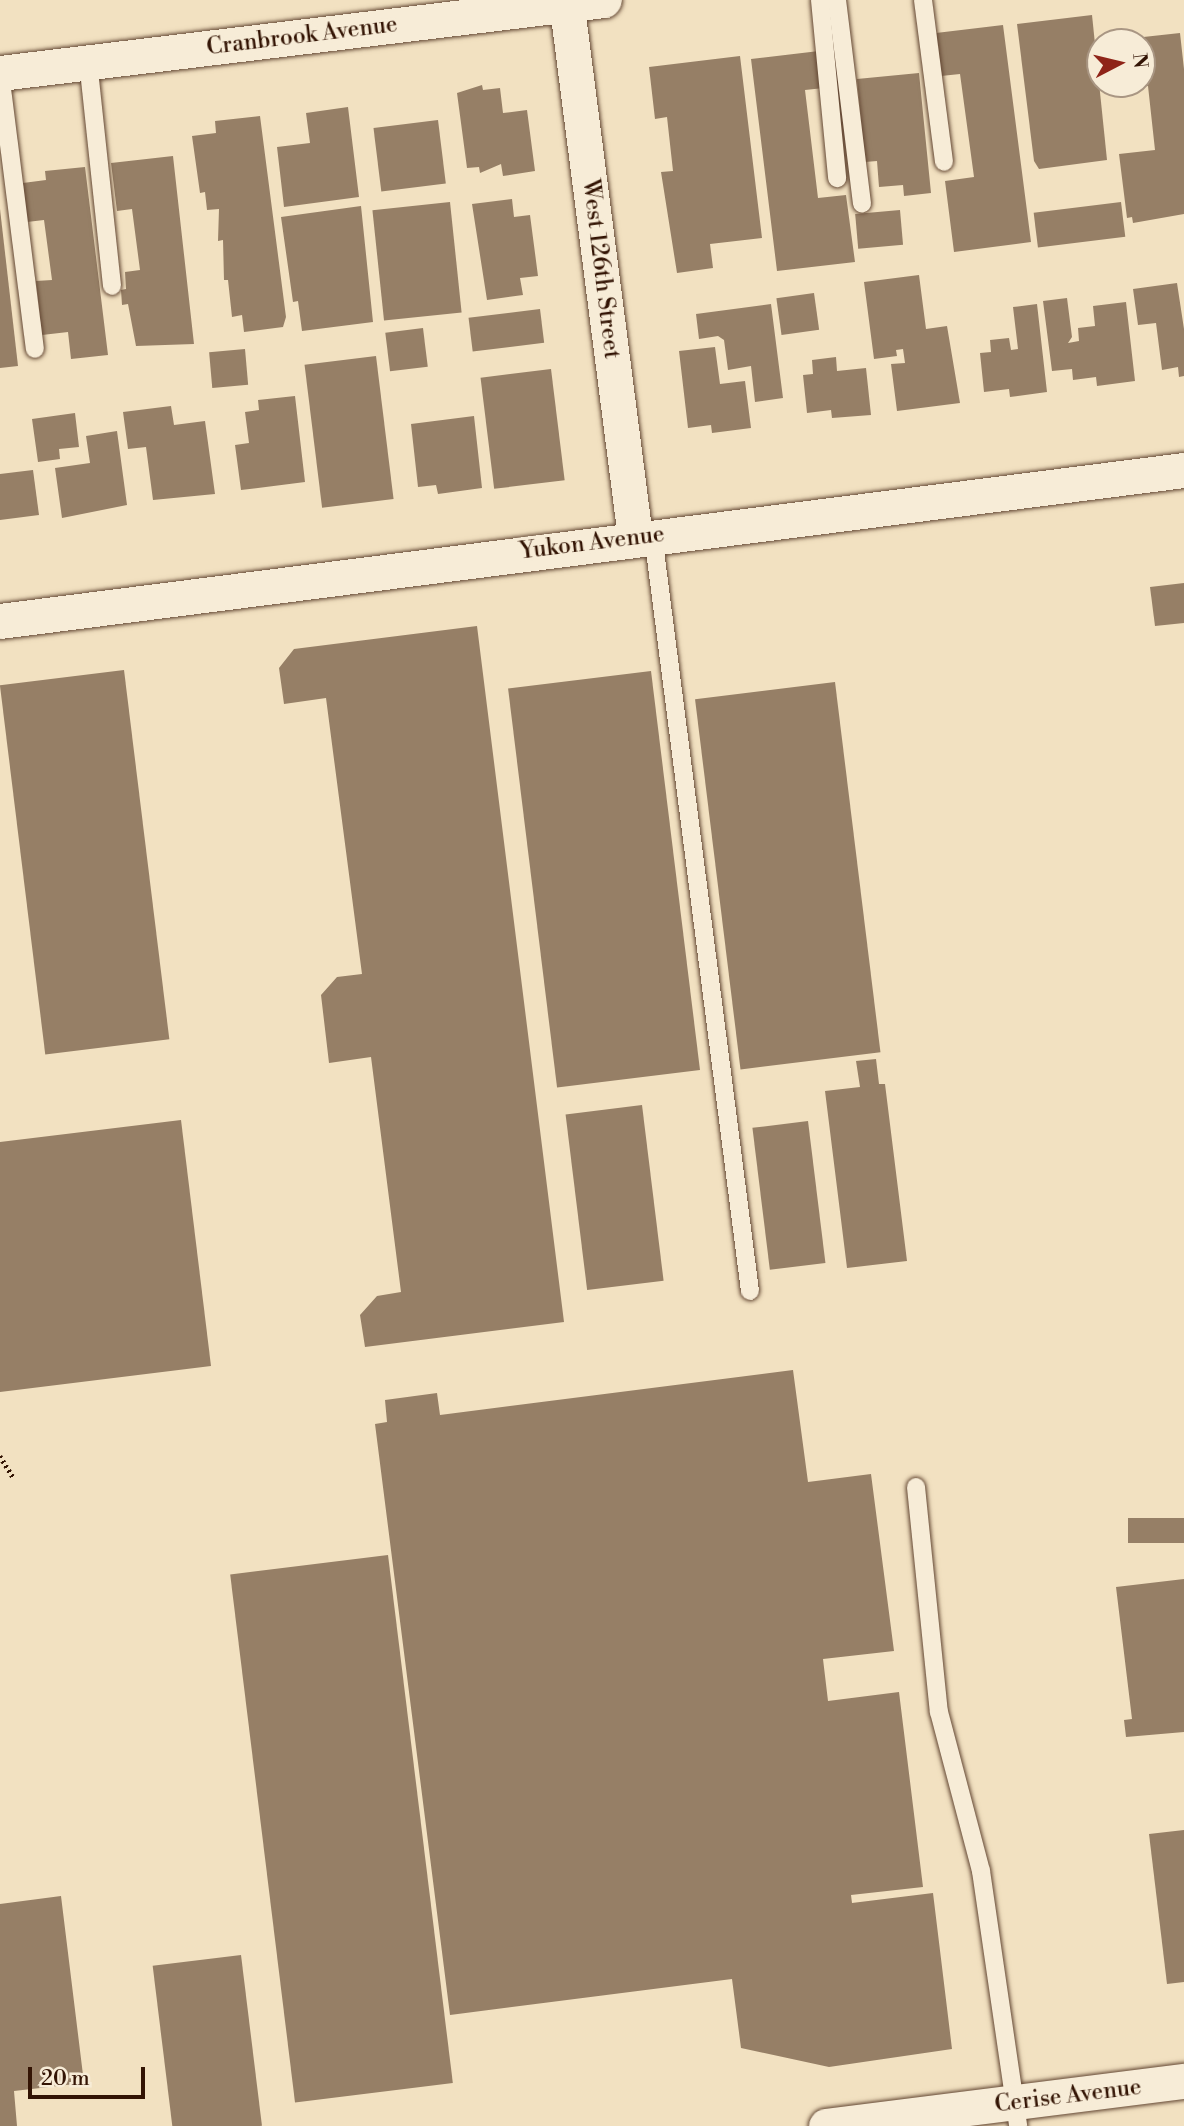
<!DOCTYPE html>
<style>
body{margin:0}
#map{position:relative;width:1184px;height:2126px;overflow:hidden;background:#f2e1c1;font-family:"Libre Bodoni",serif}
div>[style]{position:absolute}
.building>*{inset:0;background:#967f66;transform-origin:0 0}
.path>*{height:4.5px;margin-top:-2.25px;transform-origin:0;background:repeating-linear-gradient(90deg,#331404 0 2px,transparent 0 5.5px)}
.roads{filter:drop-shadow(0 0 2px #634733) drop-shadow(0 0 2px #634733)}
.lane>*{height:18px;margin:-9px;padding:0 9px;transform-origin:9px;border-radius:9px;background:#f7ecd7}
.street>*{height:35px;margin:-17.5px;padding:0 17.5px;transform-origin:17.5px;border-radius:17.5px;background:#f7ecd7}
span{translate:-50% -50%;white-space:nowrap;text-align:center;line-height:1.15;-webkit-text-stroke:6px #f7ecd7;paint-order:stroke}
.street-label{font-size:23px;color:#331404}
.north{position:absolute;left:1086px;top:28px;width:70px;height:70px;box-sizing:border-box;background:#f7ecd7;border:2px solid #a99683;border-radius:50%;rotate:83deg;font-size:19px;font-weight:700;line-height:28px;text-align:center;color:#331404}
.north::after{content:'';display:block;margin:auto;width:24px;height:32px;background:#8f2418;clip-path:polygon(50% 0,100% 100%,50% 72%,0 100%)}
.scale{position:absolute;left:28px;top:2067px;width:117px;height:32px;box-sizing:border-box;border:4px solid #331404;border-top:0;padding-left:9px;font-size:21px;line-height:24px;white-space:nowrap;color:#331404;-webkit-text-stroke:5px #f7ecd7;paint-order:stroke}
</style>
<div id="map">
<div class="building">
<div style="clip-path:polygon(1092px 15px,1107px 160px,1039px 169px,1034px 161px,1017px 24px)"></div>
<div style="clip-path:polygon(1003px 25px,1031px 242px,954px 252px,945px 181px,974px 177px,960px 74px,941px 76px,936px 33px)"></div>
<div style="clip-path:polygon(1180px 33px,1184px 69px,1184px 214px,1133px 223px,1132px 217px,1127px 218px,1119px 154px,1155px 150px,1148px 86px,1123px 89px,1123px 84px,1142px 84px,1142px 42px,1116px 40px)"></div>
<div style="clip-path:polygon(819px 51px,824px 88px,805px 90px,818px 198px,846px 195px,855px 262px,777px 271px,751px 59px)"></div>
<div style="clip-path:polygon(740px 56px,762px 238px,710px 244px,713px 268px,677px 273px,661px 172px,673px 171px,667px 117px,655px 119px,649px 67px)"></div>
<div style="clip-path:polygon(919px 73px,931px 193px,904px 196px,903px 185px,879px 187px,877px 161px,865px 162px,857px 79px)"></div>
<div style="clip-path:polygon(482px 85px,483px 90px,500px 88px,503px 113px,527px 110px,535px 171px,503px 176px,501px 164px,480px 173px,479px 167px,467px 168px,457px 93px)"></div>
<div style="clip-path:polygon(348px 107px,359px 197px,284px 207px,277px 147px,310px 143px,306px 113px)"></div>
<div style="clip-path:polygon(260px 116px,286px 317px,283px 327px,244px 332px,242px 315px,232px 317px,228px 280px,224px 280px,223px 240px,218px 241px,219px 209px,207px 210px,205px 192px,200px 193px,192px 136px,216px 133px,215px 121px)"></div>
<div style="left:438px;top:120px;width:64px;height:65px;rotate:83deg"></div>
<div style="clip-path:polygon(173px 156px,194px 344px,136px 346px,128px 304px,122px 305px,121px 290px,126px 289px,125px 272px,140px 270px,132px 209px,117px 211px,111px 163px)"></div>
<div style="clip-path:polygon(85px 167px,108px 355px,71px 359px,68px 332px,42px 335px,36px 281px,52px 280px,44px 220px,27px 222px,23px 183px,46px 180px,45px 171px)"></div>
<div style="clip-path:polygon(512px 199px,514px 217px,530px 215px,538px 276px,520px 278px,523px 295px,487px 300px,472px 204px)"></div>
<div style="left:450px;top:202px;width:111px;height:78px;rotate:84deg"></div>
<div style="left:1121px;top:202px;width:35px;height:88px;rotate:83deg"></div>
<div style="clip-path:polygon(361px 206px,373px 322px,302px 331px,298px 301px,293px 302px,281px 217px)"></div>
<div style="clip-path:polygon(0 209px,18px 366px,0 368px)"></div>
<div style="left:900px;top:210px;width:35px;height:45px;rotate:85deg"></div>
<div style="clip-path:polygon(919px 275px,926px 329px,947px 326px,960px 403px,897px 411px,891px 364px,905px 363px,903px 349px,896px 350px,897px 356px,874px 359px,864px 282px)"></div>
<div style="clip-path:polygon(1177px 283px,1184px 329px,1184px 376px,1179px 377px,1178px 367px,1162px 370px,1156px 323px,1138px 325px,1133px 289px)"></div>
<div style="left:814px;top:293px;width:37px;height:38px;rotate:82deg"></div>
<div style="clip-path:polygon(1067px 298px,1072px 337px,1068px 343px,1079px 341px,1078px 328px,1095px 326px,1093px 306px,1126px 302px,1135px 381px,1097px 386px,1096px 377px,1073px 380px,1072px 369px,1052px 371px,1043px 301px)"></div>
<div style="clip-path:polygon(771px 304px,783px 398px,755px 402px,751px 366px,728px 370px,724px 340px,718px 336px,699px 339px,696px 314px)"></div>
<div style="clip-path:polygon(1037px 304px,1047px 392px,1010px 397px,1009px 389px,984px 392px,980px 353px,991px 352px,990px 340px,1009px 338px,1011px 350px,1018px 349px,1013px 307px)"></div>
<div style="left:540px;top:309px;width:34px;height:72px;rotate:83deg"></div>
<div style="left:423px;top:328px;width:39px;height:38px;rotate:83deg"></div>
<div style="clip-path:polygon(715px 347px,720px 384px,745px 381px,751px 428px,712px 433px,711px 425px,688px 428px,679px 351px)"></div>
<div style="left:245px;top:349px;width:36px;height:36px;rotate:85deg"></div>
<div style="left:376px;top:356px;width:144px;height:72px;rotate:83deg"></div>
<div style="clip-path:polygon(836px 357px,837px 371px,866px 368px,871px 415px,832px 418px,831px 410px,807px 413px,803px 375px,813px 374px,812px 360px)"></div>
<div style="left:551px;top:369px;width:112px;height:71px;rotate:83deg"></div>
<div style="clip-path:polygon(295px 396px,305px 482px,241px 490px,235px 445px,249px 443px,245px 412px,259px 410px,258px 400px)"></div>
<div style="clip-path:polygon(171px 406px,174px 425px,205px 421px,215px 494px,153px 500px,146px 447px,128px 449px,123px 412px)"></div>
<div style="clip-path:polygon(75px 413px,79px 447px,59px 449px,60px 459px,38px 462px,32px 419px)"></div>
<div style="clip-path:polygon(474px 416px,482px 488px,438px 494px,436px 485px,418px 487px,411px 424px)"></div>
<div style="clip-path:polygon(117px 431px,127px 505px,62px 518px,55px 468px,90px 463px,86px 436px)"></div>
<div style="clip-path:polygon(33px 470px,39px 515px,0 520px,0 474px)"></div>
<div style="clip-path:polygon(1184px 583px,1184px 623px,1155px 626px,1150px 587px)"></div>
<div style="clip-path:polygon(477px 626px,564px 1322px,365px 1347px,360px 1315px,377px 1296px,401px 1292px,371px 1057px,329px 1063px,321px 995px,337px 977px,362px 974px,326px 698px,284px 704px,279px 668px,294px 649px)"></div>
<div style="left:124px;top:670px;width:372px;height:125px;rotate:83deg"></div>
<div style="left:651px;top:671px;width:402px;height:144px;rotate:83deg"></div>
<div style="left:835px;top:682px;width:373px;height:141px;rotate:83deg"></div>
<div style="clip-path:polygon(876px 1059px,879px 1084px,885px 1084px,907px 1261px,847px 1268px,825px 1091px,860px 1087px,856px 1061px)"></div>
<div style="left:642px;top:1105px;width:177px;height:77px;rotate:83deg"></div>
<div style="clip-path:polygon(181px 1120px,211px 1366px,0 1392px,0 1142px)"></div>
<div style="left:808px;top:1121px;width:143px;height:56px;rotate:83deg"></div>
<div style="clip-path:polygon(793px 1370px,808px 1482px,871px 1474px,894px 1651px,823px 1659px,828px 1701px,899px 1692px,923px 1887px,851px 1895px,852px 1903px,933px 1893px,952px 2049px,829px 2067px,741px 2048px,732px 1979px,450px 2015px,375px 1424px,387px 1422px,385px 1400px,437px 1393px,440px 1415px)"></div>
<div style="left:1184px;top:1518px;width:25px;height:56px;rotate:90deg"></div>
<div style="left:388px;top:1555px;width:532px;height:159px;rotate:83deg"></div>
<div style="clip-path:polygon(1184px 1579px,1184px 1732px,1126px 1737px,1124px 1720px,1132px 1719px,1116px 1587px)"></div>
<div style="clip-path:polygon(1184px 1830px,1184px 1982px,1167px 1984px,1149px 1834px)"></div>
<div style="clip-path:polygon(61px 1896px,84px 2083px,14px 2091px,17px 2126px,0 2126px,0 1904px)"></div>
<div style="left:241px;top:1955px;width:172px;height:89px;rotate:83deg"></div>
</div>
<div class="path">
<div style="left:0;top:1456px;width:25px;rotate:58deg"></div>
</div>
<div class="roads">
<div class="lane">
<div style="left:820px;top:0;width:179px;rotate:84.5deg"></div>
<div style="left:837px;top:0;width:205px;rotate:83deg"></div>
<div style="left:923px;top:0;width:163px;rotate:82.6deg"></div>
<div style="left:88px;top:61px;width:226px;rotate:83.9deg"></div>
<div style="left:0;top:73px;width:278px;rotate:82.8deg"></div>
<div style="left:653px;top:535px;width:762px;rotate:82.69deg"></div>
<div style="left:916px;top:1487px;width:226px;rotate:84.2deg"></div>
<div style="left:939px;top:1712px;width:164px;rotate:75.2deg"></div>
<div style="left:981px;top:1871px;width:258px;rotate:81.7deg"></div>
</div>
<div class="street">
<div style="left:566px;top:0;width:541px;rotate:82.68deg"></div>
<div style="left:0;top:73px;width:608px;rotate:-6.89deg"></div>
<div style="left:0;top:621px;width:1194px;rotate:-7.27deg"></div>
<div style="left:826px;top:2126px;width:361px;rotate:-7.2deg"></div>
</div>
</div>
<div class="street-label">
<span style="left:302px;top:36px;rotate:-7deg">Cranbrook Avenue</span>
<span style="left:601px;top:269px;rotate:83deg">West 126th Street</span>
<span style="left:592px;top:543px;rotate:-7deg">Yukon Avenue</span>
<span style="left:1068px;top:2096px;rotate:-7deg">Cerise Avenue</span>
</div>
<div class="north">N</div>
<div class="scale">20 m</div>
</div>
